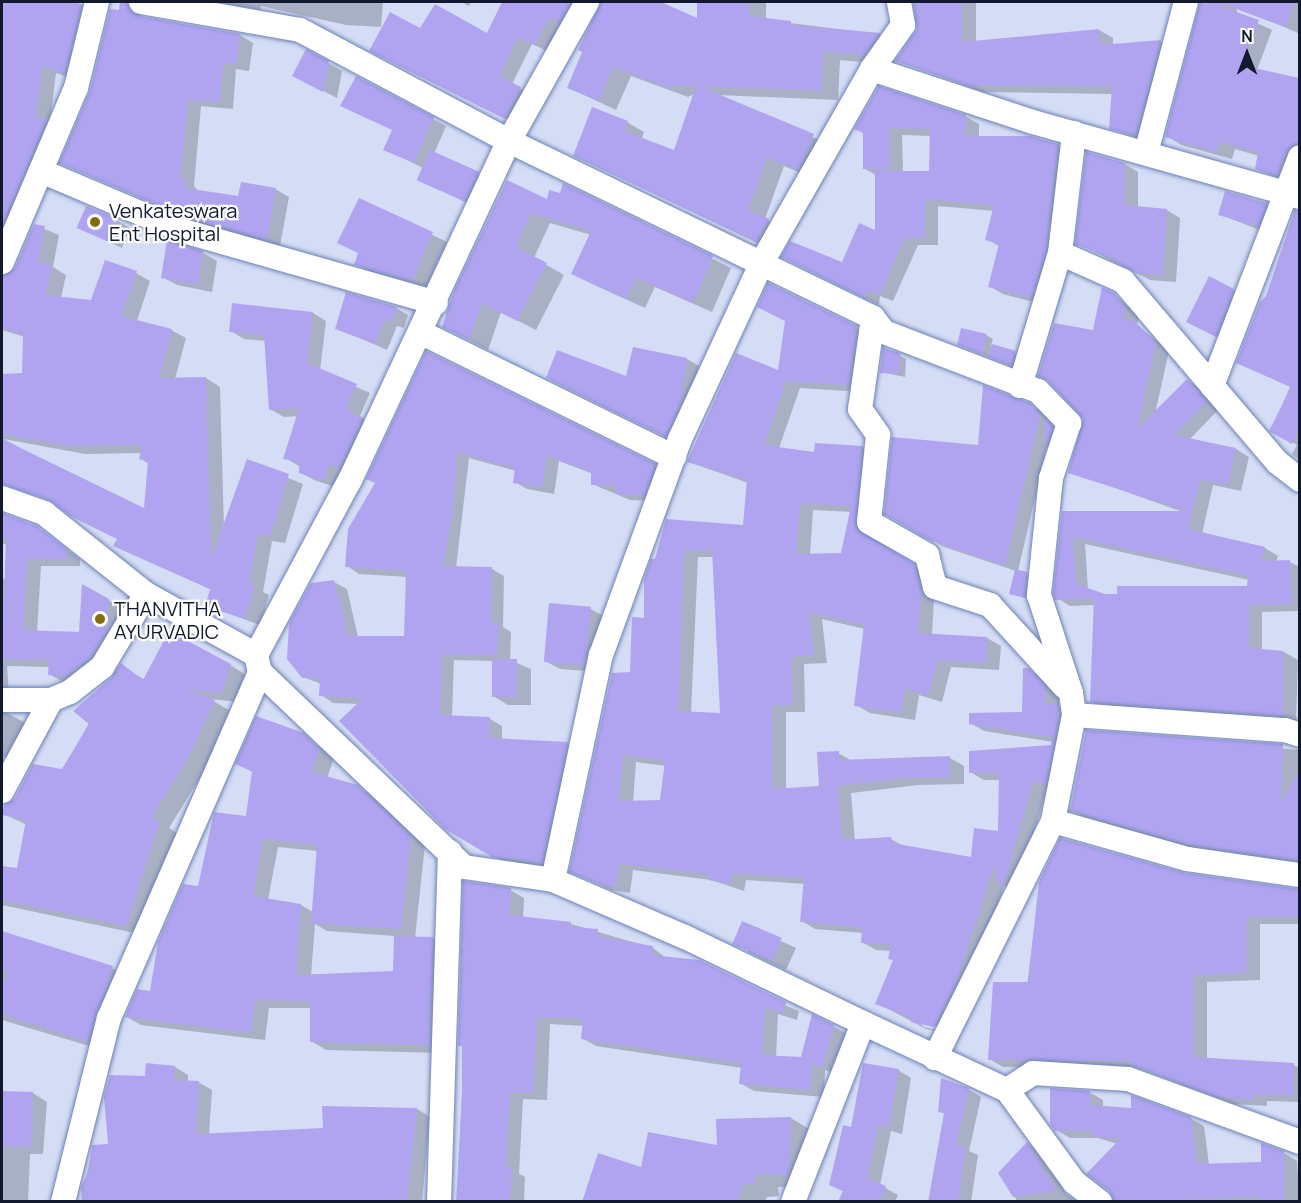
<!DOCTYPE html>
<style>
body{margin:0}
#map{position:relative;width:1301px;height:1203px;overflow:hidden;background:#d4ddf5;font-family:Manrope,sans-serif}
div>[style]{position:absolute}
.shadow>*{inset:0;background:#0003}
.building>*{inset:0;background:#b0a4f1;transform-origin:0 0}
.roads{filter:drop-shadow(0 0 2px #6f80b7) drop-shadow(0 0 2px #6f80b7)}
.minor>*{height:24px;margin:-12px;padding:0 12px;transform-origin:12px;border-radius:12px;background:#fff}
.dots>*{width:16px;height:16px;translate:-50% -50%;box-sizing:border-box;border:3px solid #fefefe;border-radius:50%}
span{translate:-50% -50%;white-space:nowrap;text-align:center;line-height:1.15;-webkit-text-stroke:4.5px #fefefe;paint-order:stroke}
.poi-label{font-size:20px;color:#12182d}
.left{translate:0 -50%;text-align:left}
.frame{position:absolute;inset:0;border:3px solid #12182d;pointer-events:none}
.north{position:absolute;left:1217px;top:24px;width:60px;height:60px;-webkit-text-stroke:4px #fefefe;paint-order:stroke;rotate:0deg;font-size:16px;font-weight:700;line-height:24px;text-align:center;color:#12182d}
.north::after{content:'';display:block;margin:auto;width:21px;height:27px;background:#12182d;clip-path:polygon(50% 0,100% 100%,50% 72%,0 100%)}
</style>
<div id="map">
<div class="shadow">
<div style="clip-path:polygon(2px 2px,76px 2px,89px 9px,79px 81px,56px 73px,50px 122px,3px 265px,4px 277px,12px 274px,35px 225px,59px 235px,53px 267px,66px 275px,61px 298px,92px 301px,136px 273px,150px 281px,137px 321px,171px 330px,186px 338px,175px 379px,206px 378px,220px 387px,224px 527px,247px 461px,303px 484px,285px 543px,272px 541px,263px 592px,269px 595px,260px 625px,207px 606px,212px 590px,130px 553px,115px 545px,118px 538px,41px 496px,145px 510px,149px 464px,141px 459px,142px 453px,85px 454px,4px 439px,45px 462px,2px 461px,2px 375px,80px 374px,25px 337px,2px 330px)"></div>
<div style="clip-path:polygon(124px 2px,145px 2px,140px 7px,141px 17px,240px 35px,253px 43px,249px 71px,236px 69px,233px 109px,201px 106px,194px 186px,199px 192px,239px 198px,275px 189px,289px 197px,280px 246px,200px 224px,61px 163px,117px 40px)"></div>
<div style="clip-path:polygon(215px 2px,383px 2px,381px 27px,346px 25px,261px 6px,260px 10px)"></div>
<div style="clip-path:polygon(461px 2px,471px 2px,469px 6px)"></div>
<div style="clip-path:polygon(515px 2px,590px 2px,549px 52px,532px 44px,512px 84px,533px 95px,518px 125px,384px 58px,421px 30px,488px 36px)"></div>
<div style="clip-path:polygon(600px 2px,658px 2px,699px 20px,699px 2px,766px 2px,766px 20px,879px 34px,896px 44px,882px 64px,840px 60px,838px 100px,718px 95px,830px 145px,815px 179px,784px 166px,765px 219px,785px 230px,774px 251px,575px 156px,627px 122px,644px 132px,642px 139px,675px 152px,694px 94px,688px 97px,631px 76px,616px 110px,569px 88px,601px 9px)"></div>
<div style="clip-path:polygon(914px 2px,976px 2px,976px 42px,1099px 30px,1113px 38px,1113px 45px,1161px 42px,1175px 50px,1150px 143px,1111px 128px,1113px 94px,983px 92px,897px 61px,918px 29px)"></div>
<div style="clip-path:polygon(1200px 2px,1224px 2px,1237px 9px,1237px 14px,1272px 30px,1257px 70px,1300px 79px,1300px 168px,1292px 183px,1256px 169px,1259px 156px,1235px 149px,1232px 159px,1181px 145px,1167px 136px)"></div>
<div style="clip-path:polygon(1265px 2px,1300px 3px,1300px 34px,1259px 16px)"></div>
<div style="clip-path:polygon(328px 63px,342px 71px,337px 98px,308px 83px)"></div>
<div style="clip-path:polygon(356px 78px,446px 126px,434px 154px,492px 182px,479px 209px,418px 179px,423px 168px,385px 149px,394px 131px)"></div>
<div style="clip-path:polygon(evenodd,965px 116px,979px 124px,979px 137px,1058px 145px,1071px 153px,1045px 305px,1003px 294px,989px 286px,1000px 247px,987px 239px,994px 211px,938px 206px,938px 245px,918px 245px,893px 301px,880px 296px,879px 305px,796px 264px,843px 264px,876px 232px,876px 175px,865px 169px,865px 133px,856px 129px,965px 116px,902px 135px,931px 136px,931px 172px,903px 172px,902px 135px)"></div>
<div style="clip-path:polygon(1125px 164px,1138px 172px,1138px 208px,1167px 210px,1180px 218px,1176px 282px,1150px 280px,1077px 243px)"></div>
<div style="clip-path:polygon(507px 182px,548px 201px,561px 195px,564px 185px,731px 268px,712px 312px,655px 287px,645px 308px,592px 284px,573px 274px,591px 235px,550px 223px,534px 258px,564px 275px,536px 330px,501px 312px,488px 350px,444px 326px)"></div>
<div style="clip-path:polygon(360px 200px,447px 242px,426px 288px,370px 272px,356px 264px,365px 255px)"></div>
<div style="clip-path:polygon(1267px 204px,1281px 212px,1272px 235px,1219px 214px)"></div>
<div style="clip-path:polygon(1296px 212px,1300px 212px,1300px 460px,1292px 454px,1297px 445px,1271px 430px,1290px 387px,1238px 362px,1268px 297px)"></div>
<div style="clip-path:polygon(116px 220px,130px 228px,122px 248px,78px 227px)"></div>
<div style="clip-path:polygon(203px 253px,217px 261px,212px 292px,177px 285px,162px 277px)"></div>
<div style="clip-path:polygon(1233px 290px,1248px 299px,1230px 343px,1202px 329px)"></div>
<div style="clip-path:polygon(evenodd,1114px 294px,1139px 316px,1137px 325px,1169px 351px,1155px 414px,1188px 381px,1201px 389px,1219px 409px,1189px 440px,1236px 449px,1249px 457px,1241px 491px,1213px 485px,1202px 534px,1265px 548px,1278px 556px,1276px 562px,1290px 562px,1300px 567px,1300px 611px,1262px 612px,1262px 651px,1284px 652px,1298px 660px,1296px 722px,1105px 709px,1091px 701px,1095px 605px,1070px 606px,1057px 598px,1063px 513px,1183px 512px,1070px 472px,1084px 419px,1094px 332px,1114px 294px,1085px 544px,1249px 580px,1248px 587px,1105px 595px,1088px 590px,1085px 544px)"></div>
<div style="clip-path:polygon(396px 308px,408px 315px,404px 328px,397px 326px,387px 350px,337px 328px)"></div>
<div style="clip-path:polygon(313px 313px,326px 321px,320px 371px,370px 393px,360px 416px,376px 427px,338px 488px,314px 480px,300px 472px,301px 467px,285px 458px,298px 416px,284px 417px,270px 409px,266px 341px,244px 339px,231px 331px)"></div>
<div style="clip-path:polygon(evenodd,857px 328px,871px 336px,863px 392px,800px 388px,779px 448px,816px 453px,862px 447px,876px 455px,869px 537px,928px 574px,934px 599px,932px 635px,987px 638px,1001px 646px,999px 670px,951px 667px,942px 702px,919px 695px,915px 720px,870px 713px,856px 705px,865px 629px,822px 619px,827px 663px,804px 664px,805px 712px,786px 712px,786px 790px,821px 788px,838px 753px,852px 761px,950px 758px,964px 766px,964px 784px,919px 785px,851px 793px,855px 841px,891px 839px,905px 847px,973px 859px,999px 832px,1000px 780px,984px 780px,970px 772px,1053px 747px,1053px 742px,984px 731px,970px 723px,1023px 713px,1028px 670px,1043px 678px,1059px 697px,1059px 706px,1072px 714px,1060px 791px,1047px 788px,1017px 891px,1004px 886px,968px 994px,948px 1034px,926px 1029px,877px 1003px,894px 960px,891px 951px,876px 950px,862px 942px,863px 933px,815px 929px,802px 921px,805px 884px,746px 880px,744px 891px,711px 880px,633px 870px,630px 893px,611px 890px,571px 871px,632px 673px,667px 520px,745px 527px,748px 483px,689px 462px,779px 372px,857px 328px,813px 510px,851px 512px,842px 555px,810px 555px,813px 510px,857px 328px,698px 557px,714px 557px,721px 715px,691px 713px,698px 557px,857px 328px,636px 762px,666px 766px,661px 801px,633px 802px,636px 762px,857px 328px,920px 1023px,942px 1028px,941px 1031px,924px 1027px,920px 1023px)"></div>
<div style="clip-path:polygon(986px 335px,993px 339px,991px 345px,1022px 356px,1018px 368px,965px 348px)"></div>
<div style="clip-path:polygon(634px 349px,687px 359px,699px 366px,692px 413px,678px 443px,560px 385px,627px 378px)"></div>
<div style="clip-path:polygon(427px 353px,667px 472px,657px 501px,630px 500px,592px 484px,593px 474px,559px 461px,554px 494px,527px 489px,515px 482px,516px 471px,469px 458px,456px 568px,492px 569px,504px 576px,503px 627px,511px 632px,510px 660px,531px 669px,531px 705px,508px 705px,493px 696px,494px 661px,454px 660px,452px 717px,490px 719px,502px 726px,502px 740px,567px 744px,580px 751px,554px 870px,525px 863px,525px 866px,506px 863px,446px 828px,359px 704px,333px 703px,321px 695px,321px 684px,303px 677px,334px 582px,347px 589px,358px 637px,405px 637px,408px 577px,359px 574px,347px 566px)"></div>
<div style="clip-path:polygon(899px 355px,906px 359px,905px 377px,881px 372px)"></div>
<div style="clip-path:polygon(1029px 405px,1043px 412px,1059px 432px,1053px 451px,1047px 447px,1018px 571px,1033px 577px,1032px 600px,1010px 593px,1016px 571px,944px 547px,886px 513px,980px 447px)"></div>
<div style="clip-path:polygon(2px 515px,36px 527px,80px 559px,80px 566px,41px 566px,37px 632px,80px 633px,108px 600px,122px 608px,120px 640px,105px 665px,63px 682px,49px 674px,50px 667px,7px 666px,9px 696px,2px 709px,2px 578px,5px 579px,7px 544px,2px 544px)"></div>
<div style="clip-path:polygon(591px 609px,605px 617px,598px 672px,560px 669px,545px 661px)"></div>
<div style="clip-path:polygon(121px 665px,145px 680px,230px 665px,248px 676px,240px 702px,210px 699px,232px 712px,206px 768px,169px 828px,177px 833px,144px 935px,2px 905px,2px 868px,18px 870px,27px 825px,4px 814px,63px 770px)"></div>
<div style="clip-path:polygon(2px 710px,27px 724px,22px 758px,2px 757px)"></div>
<div style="clip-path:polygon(1087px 732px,1300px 750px,1300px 865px,1205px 852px,1085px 818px,1071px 810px)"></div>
<div style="clip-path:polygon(evenodd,303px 735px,334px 758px,327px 778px,373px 795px,425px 845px,415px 938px,433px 938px,448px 947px,444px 1053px,326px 1050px,311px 1041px,311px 1008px,269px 1008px,265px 1040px,141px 1025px,127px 1017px,152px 993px,199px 888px,247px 817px,254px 773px,237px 764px,303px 735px,278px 847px,318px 851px,313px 912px,301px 905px,268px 900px,278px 847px,303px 735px,315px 924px,327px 931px,395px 936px,395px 972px,311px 976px,315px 924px)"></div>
<div style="clip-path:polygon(1185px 875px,1300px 890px,1300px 924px,1260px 924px,1260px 980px,1207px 982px,1207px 1059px,1294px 1065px,1300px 1068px,1300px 1102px,1267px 1101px,1267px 1106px,1233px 1104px,1138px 1068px,1003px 1067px,989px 1059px,1027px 986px,1040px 882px)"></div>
<div style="clip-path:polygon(510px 890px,524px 898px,523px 918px,571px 924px,653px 948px,666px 958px,799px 1011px,797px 1020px,778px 1014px,776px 1057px,802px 1058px,833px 1026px,847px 1034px,836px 1074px,825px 1070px,824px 1097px,754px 1091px,740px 1083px,742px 1068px,596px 1046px,582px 1038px,584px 1026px,550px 1024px,547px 1100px,523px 1099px,519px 1174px,525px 1177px,524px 1202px,457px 1202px,464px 1047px,460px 1045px)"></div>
<div style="clip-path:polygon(743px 923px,796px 948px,786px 970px,748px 952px)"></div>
<div style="clip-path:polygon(4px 933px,112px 968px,130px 978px,106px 1051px,2px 1020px)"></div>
<div style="clip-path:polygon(175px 1067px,188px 1075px,188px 1082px,198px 1082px,212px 1090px,209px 1135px,324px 1129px,323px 1108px,417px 1109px,430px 1117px,422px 1202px,81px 1202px,93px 1146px,110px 1145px,146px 1077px)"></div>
<div style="clip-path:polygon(898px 1070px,911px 1078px,902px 1134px,891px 1131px,880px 1185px,898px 1195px,895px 1202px,840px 1202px,844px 1192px,831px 1185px,852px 1129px)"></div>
<div style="clip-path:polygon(968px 1089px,981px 1097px,969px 1151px,978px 1155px,971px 1202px,930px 1202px,945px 1114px,939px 1111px)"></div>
<div style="clip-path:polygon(2px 1092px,33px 1093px,47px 1102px,43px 1154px,30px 1154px,28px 1202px,2px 1202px)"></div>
<div style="clip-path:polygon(1089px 1092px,1103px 1100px,1103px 1107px,1190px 1118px,1204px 1126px,1209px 1165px,1263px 1163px,1284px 1153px,1297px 1161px,1300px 1202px,1120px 1202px,1117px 1144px,1098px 1138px,1070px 1138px,1056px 1130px)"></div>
<div style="clip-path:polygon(791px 1118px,814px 1132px,812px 1187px,778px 1187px,779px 1196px,767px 1197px,765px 1202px,584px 1202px)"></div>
<div style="clip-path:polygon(1028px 1144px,1041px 1152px,1066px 1194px,1078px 1202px,1018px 1202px,1000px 1174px)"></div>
</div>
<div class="building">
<div style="clip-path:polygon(2px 2px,75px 2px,82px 5px,65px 74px,42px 66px,36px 117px,47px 119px,2px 227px)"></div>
<div style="clip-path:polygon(120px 2px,127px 2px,131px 12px,139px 16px,240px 34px,236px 65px,223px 63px,220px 102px,188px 100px,180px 179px,187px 180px,185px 188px,238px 196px,241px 182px,276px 188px,267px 240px,185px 217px,59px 163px,90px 91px,110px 9px,119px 10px)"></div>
<div style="clip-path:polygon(502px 2px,571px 2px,559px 23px,549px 17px,535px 45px,518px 38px,499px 76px,521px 87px,505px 119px,369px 51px,390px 12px,420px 28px,435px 4px,487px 33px)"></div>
<div style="clip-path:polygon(601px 2px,661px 2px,697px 18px,697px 2px,749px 2px,749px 16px,791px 21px,791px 25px,880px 33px,865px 55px,823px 51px,821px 91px,699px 86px,814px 134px,798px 170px,767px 157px,748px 210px,769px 219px,757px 242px,573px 156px,592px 107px,628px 121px,624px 131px,674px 150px,696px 86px,672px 85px,671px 89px,613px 67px,599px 101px,567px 88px,582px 52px,578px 50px)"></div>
<div style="clip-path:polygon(913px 2px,962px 2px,962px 42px,1099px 29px,1100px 45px,1161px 40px,1136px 135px,1109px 129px,1112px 86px,967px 85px,895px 61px,917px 29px)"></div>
<div style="clip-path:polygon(1200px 2px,1295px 2px,1285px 27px,1223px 4px,1222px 7px,1259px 20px,1241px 65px,1299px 78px,1298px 143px,1287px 151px,1277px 176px,1255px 169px,1258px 152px,1220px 142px,1217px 152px,1165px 137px)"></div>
<div style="clip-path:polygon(306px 49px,329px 61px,323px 92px,292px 76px)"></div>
<div style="clip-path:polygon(356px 76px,434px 117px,414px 163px,383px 150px,392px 130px,340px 106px)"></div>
<div style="clip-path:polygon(879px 86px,966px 115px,965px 136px,1030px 136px,1058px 144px,1046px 250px,1032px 298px,988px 287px,999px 244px,985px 240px,994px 205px,925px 199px,925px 238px,904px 238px,880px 295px,867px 290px,866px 299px,781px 257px,790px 241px,842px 262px,859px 223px,875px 230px,875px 171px,929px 171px,930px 129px,889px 128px,890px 169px,863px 169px,863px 133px,854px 129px)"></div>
<div style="left:430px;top:150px;width:54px;height:33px;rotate:24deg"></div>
<div style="clip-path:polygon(1086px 152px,1125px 163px,1125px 205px,1167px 209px,1163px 275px,1135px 273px,1109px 257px,1075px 244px)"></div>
<div style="clip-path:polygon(507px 180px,547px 199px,549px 190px,560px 193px,563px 183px,713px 256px,693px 303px,636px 278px,626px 299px,571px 274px,591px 231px,531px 213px,516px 247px,547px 263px,517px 321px,482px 303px,469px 340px,442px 327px,454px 291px)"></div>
<div style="left:1225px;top:191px;width:44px;height:25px;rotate:16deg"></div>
<div style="clip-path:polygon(359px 198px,433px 232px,412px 281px,354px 265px,358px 253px,337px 243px)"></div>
<div style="left:86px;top:206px;width:34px;height:24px;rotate:23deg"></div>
<div style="clip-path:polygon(1295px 210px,1299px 211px,1299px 429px,1292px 444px,1269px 431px,1291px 387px,1236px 363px,1260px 302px,1266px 296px)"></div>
<div style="clip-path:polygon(34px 224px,45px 226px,38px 262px,53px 265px,45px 295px,91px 300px,105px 260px,137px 271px,121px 316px,172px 329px,159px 378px,206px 377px,211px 559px,247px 459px,289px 474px,270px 536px,258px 534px,249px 583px,255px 585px,245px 618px,205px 607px,210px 589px,113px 546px,117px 539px,70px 516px,49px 500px,2px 484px,2px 439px,144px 508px,148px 461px,139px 459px,142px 445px,69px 446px,2px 434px,2px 374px,22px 373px,23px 334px,2px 328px,2px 276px,15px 268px)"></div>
<div style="clip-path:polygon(167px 240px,203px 251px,198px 284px,161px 278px)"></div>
<div style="clip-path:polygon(1209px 276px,1234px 289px,1216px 337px,1186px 322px)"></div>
<div style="clip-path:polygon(evenodd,768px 283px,857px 326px,849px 385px,786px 381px,764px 445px,814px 452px,815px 443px,863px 446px,856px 528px,915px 564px,921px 590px,918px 633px,987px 637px,986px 663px,938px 660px,928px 695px,905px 688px,901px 713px,854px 706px,864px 625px,809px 612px,814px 655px,791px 657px,792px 705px,772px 705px,772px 789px,819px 786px,817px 752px,839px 751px,839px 760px,950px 756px,950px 777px,904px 778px,837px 786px,842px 840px,891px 837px,892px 843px,971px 857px,974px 828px,998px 831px,999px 773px,969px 773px,969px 751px,1051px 745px,1052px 737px,969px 724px,969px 713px,1022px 712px,1023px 668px,1029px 668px,1046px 687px,1045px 704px,1058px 704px,1060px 715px,1046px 784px,1033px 781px,1004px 884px,997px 883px,995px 863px,955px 986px,934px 1027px,911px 1022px,912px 1018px,875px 1004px,893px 960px,888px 959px,891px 945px,861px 943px,862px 927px,800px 922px,804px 878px,732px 873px,730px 884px,708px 880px,710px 874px,620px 864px,616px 886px,596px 883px,569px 872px,612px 673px,630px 672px,632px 617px,644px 618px,644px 579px,651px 559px,655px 559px,666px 519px,743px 525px,747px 480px,687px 462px,736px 353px,778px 370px,785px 321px,757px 307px,768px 283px,800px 503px,851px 506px,841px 553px,796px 554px,800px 503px,768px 283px,684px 550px,712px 550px,720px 713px,678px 711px,684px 550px,768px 283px,623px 755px,665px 761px,660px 800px,619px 801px,623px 755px)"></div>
<div style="clip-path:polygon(evenodd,1102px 287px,1114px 293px,1126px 307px,1124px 319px,1134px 321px,1156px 343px,1137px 429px,1187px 379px,1207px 401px,1174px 435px,1236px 448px,1228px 485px,1200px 479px,1188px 529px,1265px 547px,1261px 561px,1290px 560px,1292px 604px,1249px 605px,1249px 648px,1283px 651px,1283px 716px,1090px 702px,1094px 598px,1055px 600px,1053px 593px,1062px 511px,1187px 511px,1068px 473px,1083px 419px,1048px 381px,1038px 376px,1054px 323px,1093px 330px,1102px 287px,1073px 537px,1248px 576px,1247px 586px,1117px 586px,1117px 594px,1105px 594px,1076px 584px,1073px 537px)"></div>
<div style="clip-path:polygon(346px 292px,397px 307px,392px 322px,385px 320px,375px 344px,335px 329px)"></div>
<div style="clip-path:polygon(232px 303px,313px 312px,307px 363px,357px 384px,346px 408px,352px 410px,350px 414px,363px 418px,340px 468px,329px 464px,324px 481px,299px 473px,299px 462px,283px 459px,299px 408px,269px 410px,264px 335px,229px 332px)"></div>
<div style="clip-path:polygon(961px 328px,987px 334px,982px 354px,957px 345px)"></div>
<div style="clip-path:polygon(992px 344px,1016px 351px,1011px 366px,988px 357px)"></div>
<div style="clip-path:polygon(633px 347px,687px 358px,680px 405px,666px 437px,546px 378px,557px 350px,626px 376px)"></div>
<div style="clip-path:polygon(883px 348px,900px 353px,899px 374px,880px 373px)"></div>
<div style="clip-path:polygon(426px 351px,656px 464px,645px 495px,616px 494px,616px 485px,591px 485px,591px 472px,547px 456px,542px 488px,513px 483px,515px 468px,457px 452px,453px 508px,443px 566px,492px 567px,491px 623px,499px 623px,497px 655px,442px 654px,440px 715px,490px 717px,489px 738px,568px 742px,542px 864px,513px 857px,513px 860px,492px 857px,445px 829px,339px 721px,363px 698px,319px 696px,320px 678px,302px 678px,287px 659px,289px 623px,311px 583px,334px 580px,348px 636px,404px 636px,406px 571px,345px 567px,348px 529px,375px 483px,366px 479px)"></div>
<div style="clip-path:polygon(983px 385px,1030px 403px,1040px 414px,1005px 566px,929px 540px,884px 514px,892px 437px,978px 445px)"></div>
<div style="clip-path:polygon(1044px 418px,1053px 427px,1046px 448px)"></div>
<div style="clip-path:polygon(2px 513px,37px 526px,67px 549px,67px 559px,27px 559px,23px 630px,79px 632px,82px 584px,109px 599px,107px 631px,91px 657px,67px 676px,48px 675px,49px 660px,2px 659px,6px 538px,2px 538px)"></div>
<div style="clip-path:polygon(1015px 569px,1027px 572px,1025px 598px,1009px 594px)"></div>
<div style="left:549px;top:603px;width:42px;height:59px;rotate:5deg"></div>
<div style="clip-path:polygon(169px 631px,231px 664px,222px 693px,186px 689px,215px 700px,188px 758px,151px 818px,160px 821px,126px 926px,2px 900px,2px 866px,17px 868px,26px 820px,2px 815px,4px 805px,15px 798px,33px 764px,62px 769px,89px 724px,73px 711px,111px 678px,121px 663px,143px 680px)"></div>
<div style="left:492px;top:659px;width:25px;height:38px"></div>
<div style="clip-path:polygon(256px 716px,304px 733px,320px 749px,311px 772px,358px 785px,411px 836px,401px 929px,311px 923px,317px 845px,263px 839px,253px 896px,301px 904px,296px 975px,393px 971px,394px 936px,433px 937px,430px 1045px,310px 1042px,310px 1001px,255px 1000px,251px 1033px,125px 1017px,137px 989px,150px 991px,158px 942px,183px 884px,198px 886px,214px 812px,246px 816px,252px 771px,235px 764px)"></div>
<div style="clip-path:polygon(1086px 730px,1283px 744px,1281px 804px,1299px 770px,1299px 861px,1190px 845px,1070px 811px)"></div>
<div style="clip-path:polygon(1060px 838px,1185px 873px,1299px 889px,1299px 917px,1247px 917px,1247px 973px,1194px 975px,1194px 1057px,1294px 1063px,1293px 1096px,1254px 1094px,1254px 1100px,1218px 1097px,1131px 1065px,1131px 1061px,988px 1060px,993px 982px,1028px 982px,1039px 882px)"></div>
<div style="clip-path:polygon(463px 881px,511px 888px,509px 915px,571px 922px,571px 927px,598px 929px,598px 936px,653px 946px,652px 955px,699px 960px,786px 1002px,783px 1013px,765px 1008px,762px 1055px,801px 1057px,812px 1014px,834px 1025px,823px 1067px,812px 1064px,810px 1090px,739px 1084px,741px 1063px,581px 1039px,583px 1019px,537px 1017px,533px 1093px,510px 1092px,506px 1167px,512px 1168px,510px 1202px,456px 1202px,462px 1096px,462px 1046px,458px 1046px)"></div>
<div style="left:742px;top:921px;width:43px;height:25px;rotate:23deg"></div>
<div style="clip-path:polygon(2px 931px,113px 966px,88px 1042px,2px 1014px,2px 989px,8px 974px,2px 971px)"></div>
<div style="clip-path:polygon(146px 1063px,175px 1066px,174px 1080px,199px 1081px,196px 1134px,323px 1128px,322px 1106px,417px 1108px,407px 1202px,82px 1202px,81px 1187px,89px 1170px,92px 1145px,108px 1144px,104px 1097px,110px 1075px,145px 1076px)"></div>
<div style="clip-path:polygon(863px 1063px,899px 1069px,889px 1127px,878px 1125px,867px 1178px,886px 1186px,879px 1202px,838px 1202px,843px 1191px,829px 1185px,843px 1125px,851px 1127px)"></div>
<div style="clip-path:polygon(941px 1078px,969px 1088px,956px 1145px,966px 1147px,958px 1202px,928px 1202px,944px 1113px,938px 1112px)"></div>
<div style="clip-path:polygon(1050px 1088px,1090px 1091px,1090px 1105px,1131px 1108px,1131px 1095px,1191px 1117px,1197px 1164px,1261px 1162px,1261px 1143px,1284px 1151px,1284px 1202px,1259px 1202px,1259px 1197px,1114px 1202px,1109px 1191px,1086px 1174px,1121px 1138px,1092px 1137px,1093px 1131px,1055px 1131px,1050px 1124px)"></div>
<div style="left:2px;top:1091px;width:31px;height:55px;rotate:2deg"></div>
<div style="clip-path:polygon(791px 1117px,789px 1174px,755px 1174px,756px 1184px,743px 1184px,738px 1202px,582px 1202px,598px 1153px,641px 1167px,648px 1132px,717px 1145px,716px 1119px)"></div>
<div style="clip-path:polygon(1027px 1142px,1028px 1143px,1056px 1191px,1013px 1197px,998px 1173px)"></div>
</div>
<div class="roads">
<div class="minor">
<div style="left:141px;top:2px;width:161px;rotate:10deg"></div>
<div style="left:300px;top:30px;width:237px;rotate:28deg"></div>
<div style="left:509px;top:141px;width:405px;rotate:25.9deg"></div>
<div style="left:873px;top:318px;width:18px;rotate:52deg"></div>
<div style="left:884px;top:332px;width:165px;rotate:21deg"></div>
<div style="left:1038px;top:391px;width:45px;rotate:45.9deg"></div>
<div style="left:1069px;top:423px;width:58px;rotate:108.1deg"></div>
<div style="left:1051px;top:478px;width:118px;rotate:95.9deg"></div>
<div style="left:1039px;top:595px;width:103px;rotate:71.9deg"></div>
<div style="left:1071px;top:693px;width:22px;rotate:82deg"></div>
<div style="left:1074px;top:715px;width:108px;rotate:101.2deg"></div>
<div style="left:1053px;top:821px;width:265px;rotate:116.5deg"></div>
<div style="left:872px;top:69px;width:169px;rotate:18.2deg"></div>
<div style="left:1033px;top:122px;width:277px;rotate:15.7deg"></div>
<div style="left:1146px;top:153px;width:156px;rotate:-75.2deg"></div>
<div style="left:41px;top:171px;width:151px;rotate:23deg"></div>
<div style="left:180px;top:230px;width:266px;rotate:15.9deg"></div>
<div style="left:1060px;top:253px;width:121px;rotate:-83.3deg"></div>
<div style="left:2px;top:262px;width:189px;rotate:-67deg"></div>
<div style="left:76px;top:88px;width:89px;rotate:-76.3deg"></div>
<div style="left:873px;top:318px;width:92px;rotate:98.1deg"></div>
<div style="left:860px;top:409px;width:32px;rotate:55deg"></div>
<div style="left:878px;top:435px;width:87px;rotate:95.9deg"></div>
<div style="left:869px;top:522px;width:67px;rotate:29.6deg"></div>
<div style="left:927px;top:555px;width:33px;rotate:76deg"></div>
<div style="left:935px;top:587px;width:58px;rotate:18.1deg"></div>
<div style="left:990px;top:605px;width:111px;rotate:47.6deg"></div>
<div style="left:422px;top:333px;width:281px;rotate:26.2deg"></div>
<div style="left:1020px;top:386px;width:139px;rotate:-73.3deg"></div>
<div style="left:1060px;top:253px;width:69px;rotate:24deg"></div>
<div style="left:1123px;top:281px;width:238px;rotate:49.6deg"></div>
<div style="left:1277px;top:462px;width:29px;rotate:38deg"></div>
<div style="left:1212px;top:386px;width:245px;rotate:-69deg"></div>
<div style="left:2px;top:498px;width:45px;rotate:19.7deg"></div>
<div style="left:44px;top:513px;width:130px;rotate:38.5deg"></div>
<div style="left:146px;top:594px;width:126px;rotate:29deg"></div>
<div style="left:256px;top:655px;width:17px;rotate:77deg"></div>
<div style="left:260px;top:672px;width:282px;rotate:43.7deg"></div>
<div style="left:464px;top:867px;width:90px;rotate:8.3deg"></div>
<div style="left:553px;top:880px;width:144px;rotate:23.4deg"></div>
<div style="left:685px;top:937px;width:198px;rotate:25.8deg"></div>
<div style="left:256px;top:655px;width:199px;rotate:-61.8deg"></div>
<div style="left:350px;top:480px;width:374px;rotate:-64.9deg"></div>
<div style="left:509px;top:141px;width:159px;rotate:-60.7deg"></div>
<div style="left:2px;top:700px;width:49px"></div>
<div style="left:1074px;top:715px;width:212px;rotate:4.1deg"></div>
<div style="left:1285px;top:730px;width:16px;rotate:18deg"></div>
<div style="left:2px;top:791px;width:103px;rotate:-61.7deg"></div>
<div style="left:51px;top:700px;width:21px;rotate:-23deg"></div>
<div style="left:70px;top:692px;width:41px;rotate:-38deg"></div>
<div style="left:102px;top:667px;width:85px;rotate:-58.9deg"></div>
<div style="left:146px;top:594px;width:4px;rotate:104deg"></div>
<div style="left:1053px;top:821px;width:139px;rotate:15.8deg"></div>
<div style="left:1187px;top:859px;width:114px;rotate:8.1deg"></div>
<div style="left:553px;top:880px;width:230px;rotate:-78deg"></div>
<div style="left:601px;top:655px;width:230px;rotate:-69.9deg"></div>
<div style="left:680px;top:439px;width:195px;rotate:-65.1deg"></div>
<div style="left:762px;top:262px;width:222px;rotate:-60.3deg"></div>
<div style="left:872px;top:69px;width:54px;rotate:-54.8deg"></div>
<div style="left:903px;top:25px;width:23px;rotate:-100deg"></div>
<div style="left:1007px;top:1090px;width:31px;rotate:-33deg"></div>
<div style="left:1033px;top:1073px;width:95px;rotate:3.6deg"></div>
<div style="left:1128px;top:1079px;width:183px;rotate:20.1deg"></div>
<div style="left:63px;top:1202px;width:190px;rotate:-76deg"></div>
<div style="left:109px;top:1018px;width:378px;rotate:-66.4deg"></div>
<div style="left:439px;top:1202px;width:350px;rotate:-88.2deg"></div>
<div style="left:793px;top:1202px;width:192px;rotate:-68.6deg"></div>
<div style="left:863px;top:1023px;width:159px;rotate:25deg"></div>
<div style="left:1007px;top:1090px;width:114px;rotate:53.9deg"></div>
<div style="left:1074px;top:1182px;width:33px;rotate:38deg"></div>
</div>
</div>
<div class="dots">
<div style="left:95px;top:222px;background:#876b09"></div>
<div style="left:100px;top:619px;background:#876b09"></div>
</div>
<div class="poi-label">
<span class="left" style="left:109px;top:222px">Venkateswara<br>Ent Hospital</span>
<span class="left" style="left:114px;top:620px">THANVITHA<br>AYURVADIC</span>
</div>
<div class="frame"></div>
<div class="north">N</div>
</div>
